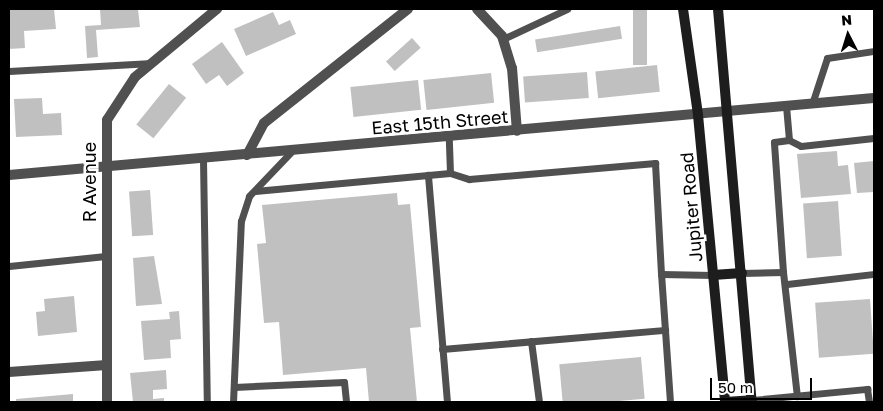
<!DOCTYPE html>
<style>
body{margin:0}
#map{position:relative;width:883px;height:411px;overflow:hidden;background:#fff;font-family:"Golos Text",sans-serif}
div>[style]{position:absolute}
.building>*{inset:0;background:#c0c0c0;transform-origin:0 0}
.service>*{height:7px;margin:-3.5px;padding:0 3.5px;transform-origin:3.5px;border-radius:3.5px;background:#505050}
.minor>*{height:10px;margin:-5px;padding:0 5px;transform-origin:5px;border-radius:5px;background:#505050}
.secondary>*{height:10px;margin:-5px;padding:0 5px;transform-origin:5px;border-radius:5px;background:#1d1d1d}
span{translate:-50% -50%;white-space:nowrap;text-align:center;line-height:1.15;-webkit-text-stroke:5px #fff;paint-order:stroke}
.street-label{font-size:18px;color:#000}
.frame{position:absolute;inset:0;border:10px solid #000;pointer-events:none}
.north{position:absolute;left:823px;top:10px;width:50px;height:50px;-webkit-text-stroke:4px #fff;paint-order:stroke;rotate:355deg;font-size:14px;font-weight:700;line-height:20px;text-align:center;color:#000}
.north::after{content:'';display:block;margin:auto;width:18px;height:22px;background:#000;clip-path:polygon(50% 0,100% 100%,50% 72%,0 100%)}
.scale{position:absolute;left:710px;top:378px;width:102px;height:22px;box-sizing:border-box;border:2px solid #000;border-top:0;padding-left:6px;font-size:15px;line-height:18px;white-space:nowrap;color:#000;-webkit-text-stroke:4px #fff;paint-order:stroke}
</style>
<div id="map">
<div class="building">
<div style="clip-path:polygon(9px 9px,54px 9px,56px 29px,24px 31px,25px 48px,9px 49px)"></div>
<div style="clip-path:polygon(100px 9px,138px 9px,140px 27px,96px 30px,98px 57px,87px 58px,85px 26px,101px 25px)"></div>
<div style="left:633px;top:9px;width:14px;height:56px"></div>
<div style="clip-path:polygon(273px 12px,279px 25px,290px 20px,296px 34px,246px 56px,234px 29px)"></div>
<div style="left:620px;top:26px;width:13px;height:86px;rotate:81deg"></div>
<div style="left:412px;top:38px;width:13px;height:35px;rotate:48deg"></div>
<div style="clip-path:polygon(222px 42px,244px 73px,227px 86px,219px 75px,206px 84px,192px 64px)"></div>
<div style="left:657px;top:65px;width:27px;height:62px;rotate:84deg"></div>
<div style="left:587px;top:72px;width:26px;height:64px;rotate:86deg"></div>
<div style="left:491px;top:73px;width:30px;height:68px;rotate:84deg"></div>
<div style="left:418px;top:80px;width:30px;height:68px;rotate:84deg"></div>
<div style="left:169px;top:84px;width:22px;height:52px;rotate:39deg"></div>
<div style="clip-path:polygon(42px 98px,43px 114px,61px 113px,62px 135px,16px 137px,14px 99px)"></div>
<div style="clip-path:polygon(837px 151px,838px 166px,848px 165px,851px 194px,801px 198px,797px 154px)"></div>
<div style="clip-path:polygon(874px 161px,874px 192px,857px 193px,854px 163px)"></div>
<div style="left:150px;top:190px;width:45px;height:21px;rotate:86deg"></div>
<div style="clip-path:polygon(397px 193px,398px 205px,410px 204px,421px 327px,410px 328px,417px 402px,369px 402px,366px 368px,283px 375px,279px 322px,264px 323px,257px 244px,266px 243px,262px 205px)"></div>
<div style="left:838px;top:201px;width:55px;height:35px;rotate:86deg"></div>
<div style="clip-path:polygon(154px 256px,162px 304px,136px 306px,133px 258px)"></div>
<div style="clip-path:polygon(74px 296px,77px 332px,38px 336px,36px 312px,45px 311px,44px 299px)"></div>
<div style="left:870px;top:299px;width:55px;height:55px;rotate:86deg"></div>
<div style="clip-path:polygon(179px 311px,181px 339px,170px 340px,171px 358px,144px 360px,141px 321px,170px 319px,169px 312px)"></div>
<div style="left:641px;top:357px;width:42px;height:82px;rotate:85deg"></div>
<div style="clip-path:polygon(166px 370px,167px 389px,153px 390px,153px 399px,164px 398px,164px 402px,133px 402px,130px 373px)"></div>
<div style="clip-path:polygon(73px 394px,73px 402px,16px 402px,16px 399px)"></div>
</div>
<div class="service">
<div style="left:503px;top:39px;width:71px;rotate:-25.1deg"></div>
<div style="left:9px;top:71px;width:143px;rotate:-3.2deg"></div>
<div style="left:812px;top:104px;width:48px;rotate:-71.9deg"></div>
<div style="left:827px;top:58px;width:48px;rotate:-8.5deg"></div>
<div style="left:789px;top:140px;width:13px;rotate:27deg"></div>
<div style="left:801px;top:146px;width:73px;rotate:-6.3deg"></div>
<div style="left:203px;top:159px;width:243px;rotate:89.1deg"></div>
<div style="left:450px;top:173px;width:20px;rotate:18deg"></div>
<div style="left:469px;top:179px;width:187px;rotate:-4.9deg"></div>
<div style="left:655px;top:163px;width:111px;rotate:86.9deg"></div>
<div style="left:255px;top:191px;width:174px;rotate:-5.3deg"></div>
<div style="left:9px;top:266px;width:97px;rotate:-5.9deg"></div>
<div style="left:783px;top:272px;width:125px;rotate:83.6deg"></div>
<div style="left:742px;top:273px;width:41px;rotate:-1.4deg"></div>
<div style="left:783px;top:272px;width:130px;rotate:-94deg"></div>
<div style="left:774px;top:142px;width:15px;rotate:-8deg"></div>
<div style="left:789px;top:140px;width:33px;rotate:-95deg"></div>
<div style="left:787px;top:284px;width:88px;rotate:-6.6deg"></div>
<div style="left:531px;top:341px;width:62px;rotate:82.5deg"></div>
<div style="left:442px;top:349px;width:224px;rotate:-4.9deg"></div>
<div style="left:234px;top:387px;width:110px;rotate:-2.6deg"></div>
<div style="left:344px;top:382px;width:20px;rotate:84deg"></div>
<div style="left:752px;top:400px;width:116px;rotate:-5.5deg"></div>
<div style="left:867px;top:389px;width:13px;rotate:81deg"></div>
<div style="left:233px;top:402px;width:181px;rotate:-87.5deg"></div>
<div style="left:241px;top:221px;width:26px;rotate:-72deg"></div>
<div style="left:249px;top:196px;width:62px;rotate:-46.3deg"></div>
<div style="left:447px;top:402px;width:228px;rotate:-94.8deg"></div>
<div style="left:428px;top:175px;width:22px;rotate:-5deg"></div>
<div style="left:450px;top:173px;width:36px;rotate:-92deg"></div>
<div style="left:670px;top:402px;width:128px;rotate:-94deg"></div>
<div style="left:661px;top:274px;width:52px;rotate:1.1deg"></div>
</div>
<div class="minor">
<div style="left:477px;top:9px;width:37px;rotate:47deg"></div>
<div style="left:502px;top:36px;width:34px;rotate:73deg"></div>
<div style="left:512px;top:68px;width:63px;rotate:85.5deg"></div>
<div style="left:247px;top:155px;width:36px;rotate:-62deg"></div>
<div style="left:264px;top:123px;width:184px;rotate:-38.4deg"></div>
<div style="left:9px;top:175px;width:868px;rotate:-5.09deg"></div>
<div style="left:9px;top:372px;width:98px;rotate:-4.1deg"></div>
<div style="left:107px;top:402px;width:282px;rotate:-90deg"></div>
<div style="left:107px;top:120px;width:51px;rotate:-56.9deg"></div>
<div style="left:135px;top:77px;width:107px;rotate:-39.7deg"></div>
</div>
<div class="secondary">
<div style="left:683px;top:9px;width:107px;rotate:81.9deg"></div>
<div style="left:698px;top:115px;width:288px;rotate:84.6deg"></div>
<div style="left:718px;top:9px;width:394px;rotate:85.1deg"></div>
<div style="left:713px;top:275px;width:29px;rotate:-4deg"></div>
<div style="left:725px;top:402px;width:27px;rotate:-4deg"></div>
</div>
<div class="street-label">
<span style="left:440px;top:122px;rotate:-5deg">East 15th Street</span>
<span style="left:89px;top:182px;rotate:-90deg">R Avenue</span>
<span style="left:691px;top:207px;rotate:-95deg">Jupiter Road</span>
</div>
<div class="frame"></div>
<div class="north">N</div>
<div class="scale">50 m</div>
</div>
